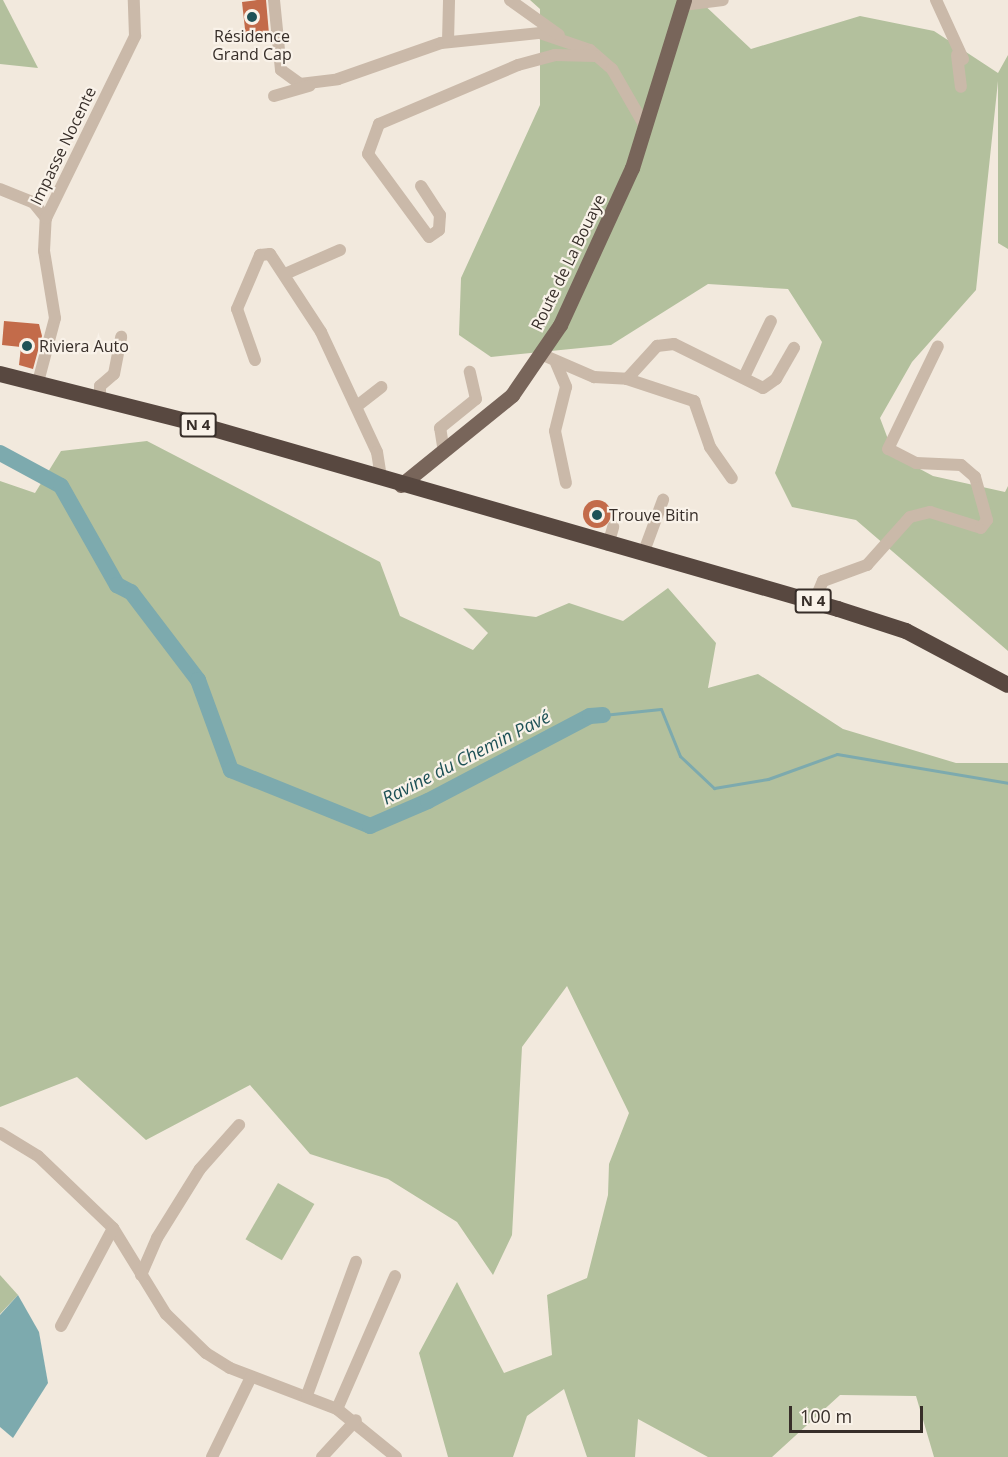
<!DOCTYPE html>
<meta charset="utf-8">
<style>
body{margin:0}
#map{position:relative;width:1008px;height:1457px;overflow:hidden;background:#f2e9dd;font-family:"Open Sans",sans-serif}
div>[style]{position:absolute}
.green>*{inset:0;background:#b3c09d;transform-origin:0 0}
.water>*{inset:0;background:#7daaae}
.stream>*{height:3px;margin:-1.5px;padding:0 1.5px;transform-origin:1.5px;border-radius:1.5px;background:#7daaae}
.river>*{height:16px;margin:-8px;padding:0 8px;transform-origin:8px;border-radius:8px;background:#7daaae}
.building>*{inset:0;background:#c36b4a}
.round{border-radius:50%}
.minor>*{height:12px;margin:-6px;padding:0 6px;transform-origin:6px;border-radius:6px;background:#cab9a9}
.major>*{height:15px;margin:-7.5px;padding:0 7.5px;transform-origin:7.5px;border-radius:7.5px;background:#78655a}
.highway>*{height:16px;margin:-8px;padding:0 8px;transform-origin:8px;border-radius:8px;background:#584840}
.dots>*{width:16px;height:16px;translate:-50% -50%;box-sizing:border-box;border:3px solid #f9f2e9;border-radius:50%}
span{translate:-50% -50%;white-space:nowrap;text-align:center;line-height:1.15;-webkit-text-stroke:4.5px #f9f2e9;paint-order:stroke}
.shield-label span{padding:2px 4px;background:#f9f2e9;border:2px solid;border-radius:4px;-webkit-text-stroke-width:0}
.shield-label{font-size:15px;color:#372e29;font-weight:700}
.poi-label{font-size:16px;color:#372e29}
.left{translate:0 -50%;text-align:left}
.street-label{font-size:16px;color:#372e29}
.water-label{font-size:18px;color:#1f5257;font-style:italic}
.scale{position:absolute;left:789px;top:1406px;width:134px;height:27px;box-sizing:border-box;border:3px solid #372e29;border-top:0;padding-left:8px;font-size:18px;line-height:21px;white-space:nowrap;color:#372e29;-webkit-text-stroke:4px #f9f2e9;paint-order:stroke}
</style>
<div id="map">
<div class="green">
<div style="clip-path:polygon(0 0,3px 0,38px 68px,0 64px)"></div>
<div style="clip-path:polygon(530px 0,699px 0,751px 49px,860px 16px,934px 31px,998px 73px,1008px 55px,1008px 249px,998px 243px,998px 81px,976px 290px,912px 362px,880px 418px,894px 455px,933px 476px,1005px 492px,1008px 486px,1008px 651px,856px 520px,792px 507px,775px 473px,822px 342px,788px 289px,708px 284px,611px 345px,491px 357px,459px 335px,461px 278px,540px 105px,540px 9px)"></div>
<div style="clip-path:polygon(147px 441px,380px 562px,400px 616px,473px 650px,488px 633px,463px 608px,536px 617px,569px 603px,623px 621px,668px 588px,716px 643px,708px 688px,758px 674px,843px 729px,956px 763px,1008px 763px,1008px 1457px,934px 1457px,916px 1396px,840px 1395px,772px 1457px,708px 1457px,638px 1419px,635px 1457px,587px 1457px,564px 1389px,527px 1416px,513px 1457px,448px 1457px,419px 1353px,457px 1282px,504px 1373px,552px 1355px,547px 1295px,587px 1278px,608px 1195px,609px 1164px,629px 1113px,567px 986px,522px 1047px,512px 1235px,493px 1275px,457px 1222px,388px 1179px,310px 1154px,250px 1085px,146px 1140px,77px 1077px,0 1107px,0 481px,35px 493px,61px 451px)"></div>
<div style="left:278px;top:1183px;width:42px;height:65px;rotate:30deg"></div>
<div style="clip-path:polygon(0 1275px,18px 1295px,0 1314px)"></div>
</div>
<div class="water">
<div style="clip-path:polygon(18px 1295px,39px 1332px,48px 1383px,13px 1438px,0 1427px,0 1315px)"></div>
</div>
<div class="stream">
<div style="left:603px;top:715px;width:58px;rotate:-5.9deg"></div>
<div style="left:661px;top:709px;width:51px;rotate:68deg"></div>
<div style="left:680px;top:756px;width:47px;rotate:43.3deg"></div>
<div style="left:714px;top:788px;width:55px;rotate:-9.5deg"></div>
<div style="left:768px;top:779px;width:73px;rotate:-19.9deg"></div>
<div style="left:837px;top:754px;width:173px;rotate:9.6deg"></div>
</div>
<div class="river">
<div style="left:0;top:453px;width:69px;rotate:28.4deg"></div>
<div style="left:61px;top:486px;width:114px;rotate:60.5deg"></div>
<div style="left:117px;top:585px;width:16px;rotate:27deg"></div>
<div style="left:131px;top:592px;width:111px;rotate:52.7deg"></div>
<div style="left:198px;top:680px;width:96px;rotate:69.9deg"></div>
<div style="left:231px;top:770px;width:150px;rotate:21.9deg"></div>
<div style="left:370px;top:826px;width:63px;rotate:-23.3deg"></div>
<div style="left:428px;top:801px;width:183px;rotate:-27.7deg"></div>
<div style="left:590px;top:716px;width:13px;rotate:-4deg"></div>
</div>
<div class="building">
<div style="clip-path:polygon(257px 0,266px 0,269px 34px,246px 38px,242px 2px)"></div>
<div style="clip-path:polygon(4px 321px,39px 324px,42px 336px,33px 369px,19px 365px,21px 347px,2px 345px)"></div>
<div class="round" style="left:583px;top:500px;width:28px;height:28px"></div>
</div>
<div class="minor">
<div style="left:274px;top:0;width:70px;rotate:84.3deg"></div>
<div style="left:281px;top:70px;width:24px;rotate:36deg"></div>
<div style="left:300px;top:84px;width:38px;rotate:-7deg"></div>
<div style="left:338px;top:79px;width:109px;rotate:-19.3deg"></div>
<div style="left:441px;top:43px;width:100px;rotate:-5.8deg"></div>
<div style="left:540px;top:33px;width:53px;rotate:18.8deg"></div>
<div style="left:590px;top:50px;width:29px;rotate:41deg"></div>
<div style="left:612px;top:69px;width:68px;rotate:60deg"></div>
<div style="left:510px;top:0;width:60px;rotate:35.5deg"></div>
<div style="left:936px;top:0;width:65px;rotate:65.4deg"></div>
<div style="left:683px;top:5px;width:40px;rotate:-7.1deg"></div>
<div style="left:448px;top:42px;width:42px;rotate:-88.6deg"></div>
<div style="left:957px;top:55px;width:32px;rotate:83deg"></div>
<div style="left:274px;top:96px;width:37px;rotate:-16deg"></div>
<div style="left:421px;top:186px;width:35px;rotate:57deg"></div>
<div style="left:440px;top:215px;width:15px;rotate:94deg"></div>
<div style="left:439px;top:230px;width:12px;rotate:145deg"></div>
<div style="left:429px;top:237px;width:103px;rotate:-126.3deg"></div>
<div style="left:368px;top:154px;width:32px;rotate:-70deg"></div>
<div style="left:379px;top:124px;width:151px;rotate:-23deg"></div>
<div style="left:518px;top:65px;width:38px;rotate:-15deg"></div>
<div style="left:555px;top:55px;width:40px;rotate:1.4deg"></div>
<div style="left:0;top:189px;width:35px;rotate:22deg"></div>
<div style="left:33px;top:202px;width:21px;rotate:51deg"></div>
<div style="left:285px;top:274px;width:60px;rotate:-23.6deg"></div>
<div style="left:543px;top:355px;width:56px;rotate:23.3deg"></div>
<div style="left:594px;top:377px;width:33px;rotate:3deg"></div>
<div style="left:627px;top:379px;width:45px;rotate:-47.7deg"></div>
<div style="left:657px;top:346px;width:17px;rotate:-7deg"></div>
<div style="left:674px;top:344px;width:99px;rotate:26.3deg"></div>
<div style="left:763px;top:388px;width:16px;rotate:-35deg"></div>
<div style="left:776px;top:379px;width:36px;rotate:-60deg"></div>
<div style="left:255px;top:360px;width:54px;rotate:-109.4deg"></div>
<div style="left:237px;top:309px;width:59px;rotate:-66.9deg"></div>
<div style="left:260px;top:255px;width:10px;rotate:-6deg"></div>
<div style="left:270px;top:254px;width:93px;rotate:56.8deg"></div>
<div style="left:321px;top:332px;width:132px;rotate:65deg"></div>
<div style="left:377px;top:452px;width:26px;rotate:81deg"></div>
<div style="left:556px;top:363px;width:26px;rotate:67deg"></div>
<div style="left:566px;top:387px;width:45px;rotate:104deg"></div>
<div style="left:555px;top:431px;width:53px;rotate:78.1deg"></div>
<div style="left:744px;top:377px;width:62px;rotate:-64.3deg"></div>
<div style="left:627px;top:379px;width:71px;rotate:18.2deg"></div>
<div style="left:694px;top:401px;width:49px;rotate:70.8deg"></div>
<div style="left:710px;top:447px;width:38px;rotate:55deg"></div>
<div style="left:38px;top:382px;width:66px;rotate:-75.1deg"></div>
<div style="left:55px;top:318px;width:68px;rotate:-99.3deg"></div>
<div style="left:44px;top:251px;width:33px;rotate:-87deg"></div>
<div style="left:46px;top:218px;width:203px;rotate:-63.9deg"></div>
<div style="left:135px;top:36px;width:36px;rotate:-92deg"></div>
<div style="left:100px;top:398px;width:12px;rotate:-90deg"></div>
<div style="left:100px;top:386px;width:18px;rotate:-41deg"></div>
<div style="left:114px;top:374px;width:38px;rotate:-79deg"></div>
<div style="left:357px;top:406px;width:31px;rotate:-38deg"></div>
<div style="left:443px;top:446px;width:18px;rotate:-99deg"></div>
<div style="left:440px;top:428px;width:46px;rotate:-38.9deg"></div>
<div style="left:476px;top:399px;width:28px;rotate:-103deg"></div>
<div style="left:608px;top:545px;width:19px;rotate:-74deg"></div>
<div style="left:643px;top:554px;width:58px;rotate:-69.7deg"></div>
<div style="left:814px;top:602px;width:23px;rotate:-67deg"></div>
<div style="left:823px;top:581px;width:47px;rotate:-20deg"></div>
<div style="left:867px;top:565px;width:64px;rotate:-48.1deg"></div>
<div style="left:910px;top:517px;width:21px;rotate:-14deg"></div>
<div style="left:930px;top:512px;width:53px;rotate:17.4deg"></div>
<div style="left:981px;top:528px;width:10px;rotate:-53deg"></div>
<div style="left:987px;top:520px;width:45px;rotate:-105.6deg"></div>
<div style="left:975px;top:477px;width:18px;rotate:-139deg"></div>
<div style="left:961px;top:465px;width:45px;rotate:-177.5deg"></div>
<div style="left:916px;top:463px;width:31px;rotate:-153deg"></div>
<div style="left:888px;top:449px;width:114px;rotate:-64.1deg"></div>
<div style="left:0;top:1133px;width:44px;rotate:31.2deg"></div>
<div style="left:38px;top:1156px;width:104px;rotate:43.8deg"></div>
<div style="left:113px;top:1228px;width:101px;rotate:58.4deg"></div>
<div style="left:166px;top:1314px;width:56px;rotate:44.3deg"></div>
<div style="left:206px;top:1353px;width:28px;rotate:32deg"></div>
<div style="left:230px;top:1368px;width:115px;rotate:21deg"></div>
<div style="left:337px;top:1409px;width:76px;rotate:39.1deg"></div>
<div style="left:141px;top:1275px;width:40px;rotate:-66.6deg"></div>
<div style="left:157px;top:1238px;width:81px;rotate:-58.1deg"></div>
<div style="left:200px;top:1169px;width:59px;rotate:-48.4deg"></div>
<div style="left:61px;top:1326px;width:111px;rotate:-62deg"></div>
<div style="left:307px;top:1395px;width:142px;rotate:-69.8deg"></div>
<div style="left:337px;top:1409px;width:145px;rotate:-66.4deg"></div>
<div style="left:212px;top:1457px;width:89px;rotate:-64deg"></div>
<div style="left:322px;top:1457px;width:50px;rotate:-47.4deg"></div>
</div>
<div class="major">
<div style="left:401px;top:485px;width:143px;rotate:-39deg"></div>
<div style="left:512px;top:395px;width:85px;rotate:-55.6deg"></div>
<div style="left:560px;top:325px;width:173px;rotate:-65.4deg"></div>
<div style="left:632px;top:168px;width:176px;rotate:-72.8deg"></div>
</div>
<div class="highway">
<div style="left:0;top:374px;width:192px;rotate:14.2deg"></div>
<div style="left:186px;top:421px;width:679px;rotate:16.08deg"></div>
<div style="left:838px;top:609px;width:71px;rotate:17.9deg"></div>
<div style="left:906px;top:631px;width:115px;rotate:27.9deg"></div>
</div>
<div class="dots">
<div style="left:252px;top:17px;background:#1f5257"></div>
<div style="left:27px;top:346px;background:#1f5257"></div>
<div style="left:597px;top:515px;background:#1f5257"></div>
</div>
<div class="shield-label">
<span style="left:198px;top:425px">N 4</span>
<span style="left:813px;top:601px">N 4</span>
</div>
<div class="poi-label">
<span style="left:252px;top:45px">Résidence<br>Grand Cap</span>
<span class="left" style="left:39px;top:346px">Riviera Auto</span>
<span class="left" style="left:609px;top:515px">Trouve Bitin</span>
</div>
<div class="street-label">
<span style="left:63px;top:146px;rotate:-64deg">Impasse Nocente</span>
<span style="left:568px;top:262px;rotate:-64deg">Route de La Bouaye</span>
</div>
<div class="water-label">
<span style="left:466px;top:757px;rotate:-27deg">Ravine du Chemin Pavé</span>
</div>
<div class="scale">100 m</div>
</div>
